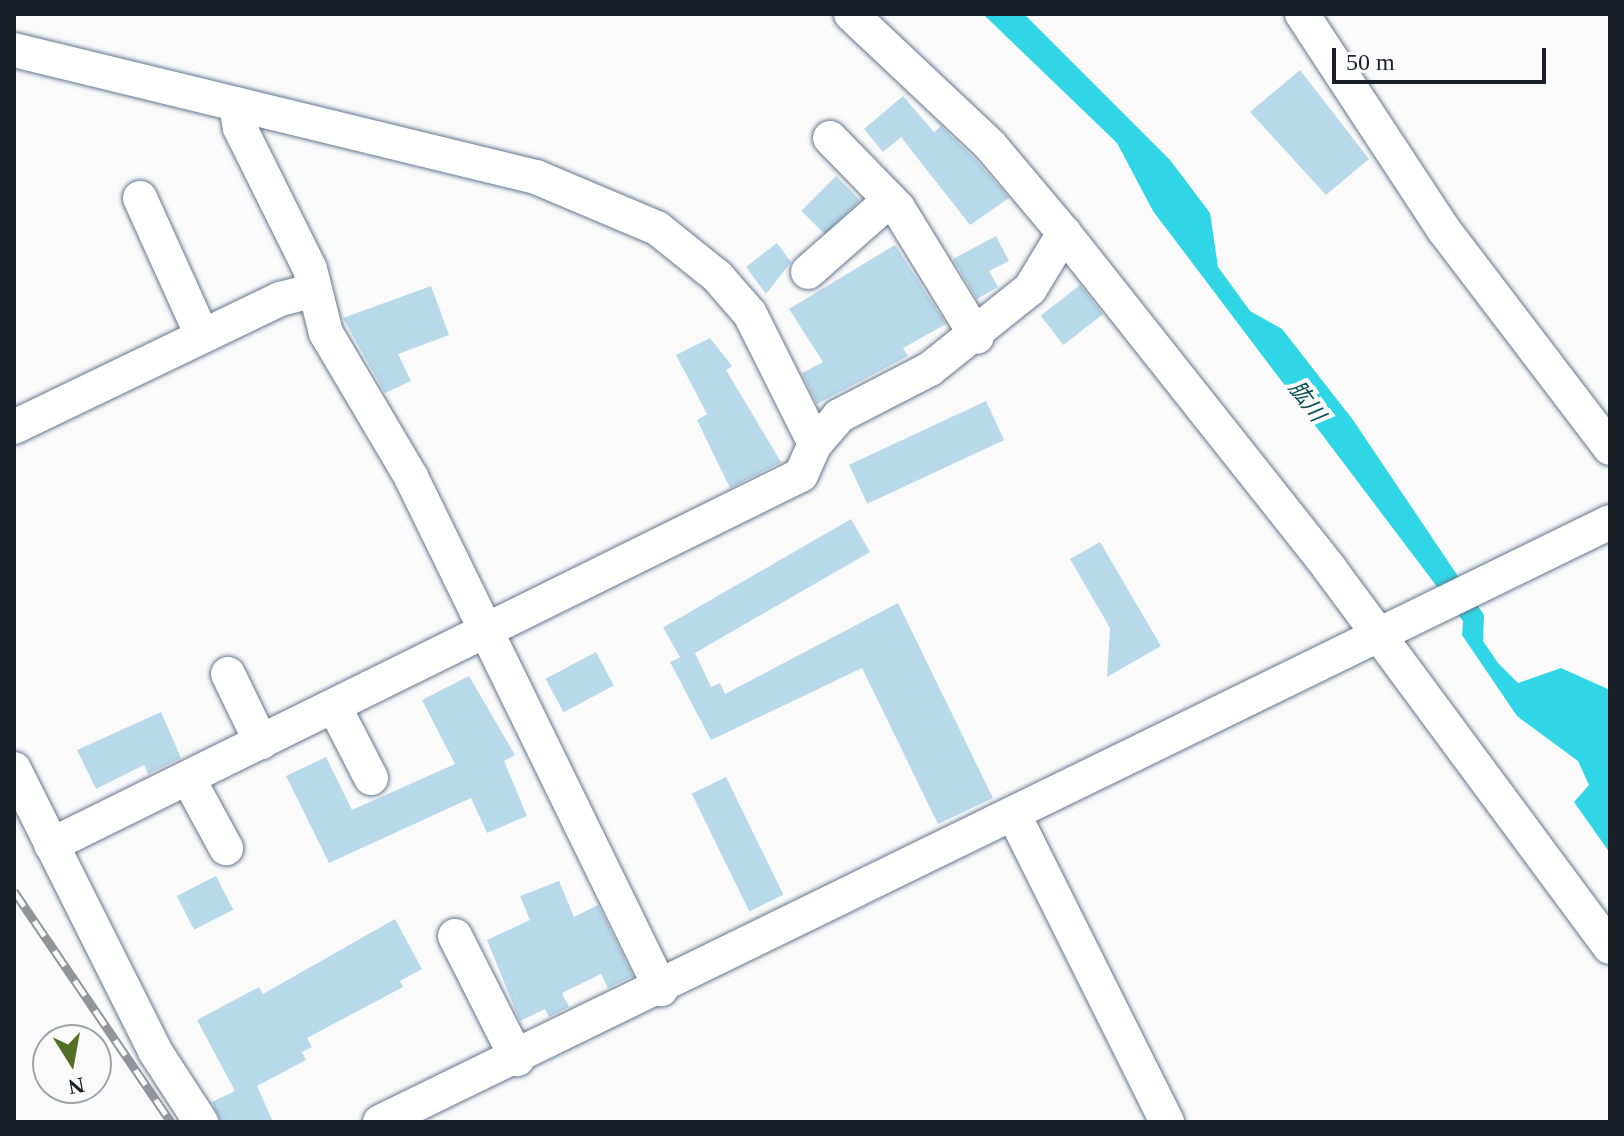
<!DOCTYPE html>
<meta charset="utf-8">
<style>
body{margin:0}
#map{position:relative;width:1624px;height:1136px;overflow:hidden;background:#fafafa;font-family:"Times New Roman","Noto Sans JP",serif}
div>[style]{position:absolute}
.water>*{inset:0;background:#30d6e5}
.building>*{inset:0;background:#b7d9ea;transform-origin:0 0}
.roads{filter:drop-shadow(0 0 2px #63768e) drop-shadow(0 0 2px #63768e)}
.minor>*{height:34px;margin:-17px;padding:0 17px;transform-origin:17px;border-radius:17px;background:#fff}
.rail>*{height:9px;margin-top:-4.5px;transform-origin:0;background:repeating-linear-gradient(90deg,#fafafa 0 18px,#919499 0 36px);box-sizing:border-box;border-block:2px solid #919499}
span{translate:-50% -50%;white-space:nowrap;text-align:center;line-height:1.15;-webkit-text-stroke:8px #fafafa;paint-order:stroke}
.water-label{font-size:22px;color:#0a4f55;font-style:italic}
.frame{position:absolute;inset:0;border:16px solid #19202a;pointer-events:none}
.north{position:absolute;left:32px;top:1024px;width:80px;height:80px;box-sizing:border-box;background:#fafafa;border:2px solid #a0a3a7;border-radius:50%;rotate:169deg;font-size:22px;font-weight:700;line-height:32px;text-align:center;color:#19202a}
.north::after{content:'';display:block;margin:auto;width:28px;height:36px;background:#517026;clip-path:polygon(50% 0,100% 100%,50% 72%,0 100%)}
.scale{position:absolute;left:1332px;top:48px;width:214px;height:36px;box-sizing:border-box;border:4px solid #19202a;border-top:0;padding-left:10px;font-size:24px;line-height:28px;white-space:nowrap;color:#19202a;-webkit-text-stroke:6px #fafafa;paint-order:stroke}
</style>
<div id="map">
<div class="water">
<div style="clip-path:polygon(983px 14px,1024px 14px,1170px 160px,1210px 213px,1218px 267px,1250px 311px,1282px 329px,1353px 420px,1484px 615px,1483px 641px,1498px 663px,1518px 683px,1561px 668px,1610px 690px,1610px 853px,1574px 802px,1589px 785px,1578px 761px,1517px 716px,1462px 635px,1463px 621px,1153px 211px,1117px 143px)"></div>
</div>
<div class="building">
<div style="clip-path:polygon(1300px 70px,1369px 159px,1326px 195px,1250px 112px)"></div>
<div style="clip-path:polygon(903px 96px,934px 132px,941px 126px,975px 159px,1009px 198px,970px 225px,901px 137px,883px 152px,864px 129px)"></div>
<div style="left:836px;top:176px;width:34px;height:49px;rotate:45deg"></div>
<div style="clip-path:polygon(996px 236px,1009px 261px,989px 271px,998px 287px,977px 299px,953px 259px)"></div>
<div style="clip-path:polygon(777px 243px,791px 262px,766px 294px,746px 267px)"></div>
<div style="clip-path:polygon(895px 245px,946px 324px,903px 348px,908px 356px,817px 404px,802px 373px,823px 362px,789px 309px)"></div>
<div style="left:1080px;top:285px;width:37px;height:50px;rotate:52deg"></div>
<div style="clip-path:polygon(431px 286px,449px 335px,398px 354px,411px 381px,385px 393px,343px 318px)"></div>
<div style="clip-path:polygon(710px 338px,732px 366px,726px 370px,781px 462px,730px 488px,697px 420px,707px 414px,676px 355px)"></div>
<div style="left:986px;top:401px;width:43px;height:151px;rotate:65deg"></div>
<div style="left:851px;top:519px;width:38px;height:217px;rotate:60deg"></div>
<div style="clip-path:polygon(1100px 542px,1161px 646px,1107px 677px,1110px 628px,1070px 559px)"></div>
<div style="clip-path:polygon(898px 603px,993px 798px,938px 824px,862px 668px,711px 740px,670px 662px,694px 651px,711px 687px,720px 683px,725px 694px)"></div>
<div style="left:596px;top:652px;width:38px;height:57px;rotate:62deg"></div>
<div style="clip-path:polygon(469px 676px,515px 755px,504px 761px,527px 816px,487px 833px,471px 798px,329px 863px,286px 776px,326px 757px,352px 810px,455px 764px,422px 700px)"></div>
<div style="clip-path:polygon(161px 712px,181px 758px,148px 774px,144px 765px,96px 789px,77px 750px)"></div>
<div style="left:726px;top:777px;width:131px;height:38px;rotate:64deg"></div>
<div style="left:216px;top:876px;width:38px;height:44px;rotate:63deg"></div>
<div style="clip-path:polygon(559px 881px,574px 917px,598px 905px,633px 976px,608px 988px,601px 974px,562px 993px,569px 1007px,549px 1017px,545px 1009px,520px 1021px,487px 940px,530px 920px,520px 896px)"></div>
<div style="clip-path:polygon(395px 919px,422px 969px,400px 981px,403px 987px,307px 1038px,312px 1047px,302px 1052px,306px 1060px,257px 1086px,273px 1122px,221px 1122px,212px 1102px,235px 1091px,197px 1020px,259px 987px,263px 994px)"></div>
</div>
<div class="roads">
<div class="minor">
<div style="left:851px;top:14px;width:191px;rotate:43.3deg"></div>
<div style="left:990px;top:145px;width:115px;rotate:49.9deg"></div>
<div style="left:1064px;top:233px;width:429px;rotate:51.6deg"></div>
<div style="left:1330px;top:569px;width:470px;rotate:53.5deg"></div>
<div style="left:1302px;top:14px;width:258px;rotate:56.7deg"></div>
<div style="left:1444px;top:230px;width:274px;rotate:52.7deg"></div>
<div style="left:14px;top:50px;width:537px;rotate:13.67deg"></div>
<div style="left:536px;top:177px;width:131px;rotate:22.9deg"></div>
<div style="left:657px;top:228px;width:77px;rotate:38.7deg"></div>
<div style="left:717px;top:276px;width:50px;rotate:49deg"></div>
<div style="left:750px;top:314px;width:145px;rotate:63.4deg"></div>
<div style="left:236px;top:104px;width:24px;rotate:81deg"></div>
<div style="left:240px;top:128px;width:157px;rotate:63.6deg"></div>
<div style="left:310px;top:269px;width:66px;rotate:76deg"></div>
<div style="left:326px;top:333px;width:167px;rotate:59.4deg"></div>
<div style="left:411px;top:477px;width:570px;rotate:63.97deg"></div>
<div style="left:830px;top:138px;width:98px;rotate:45.8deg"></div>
<div style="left:898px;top:208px;width:151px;rotate:58.5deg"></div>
<div style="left:140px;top:198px;width:150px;rotate:65.7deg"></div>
<div style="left:808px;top:272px;width:109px;rotate:-41.3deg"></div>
<div style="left:14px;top:427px;width:295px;rotate:-25.7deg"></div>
<div style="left:280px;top:299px;width:34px;rotate:-14deg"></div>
<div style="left:228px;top:674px;width:76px;rotate:64.1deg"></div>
<div style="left:334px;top:706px;width:81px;rotate:62.8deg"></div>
<div style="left:14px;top:769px;width:315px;rotate:63.4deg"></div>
<div style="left:155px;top:1051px;width:85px;rotate:57.1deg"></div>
<div style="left:188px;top:778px;width:80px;rotate:61.5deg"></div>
<div style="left:1015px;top:817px;width:341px;rotate:63.5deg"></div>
<div style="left:51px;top:845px;width:836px;rotate:-26.26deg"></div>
<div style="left:801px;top:475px;width:34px;rotate:-66deg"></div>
<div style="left:815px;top:444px;width:37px;rotate:-49deg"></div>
<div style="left:839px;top:416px;width:102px;rotate:-27.3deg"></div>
<div style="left:930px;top:369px;width:128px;rotate:-38.7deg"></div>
<div style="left:1030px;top:289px;width:66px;rotate:-58.7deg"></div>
<div style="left:455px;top:936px;width:138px;rotate:63.2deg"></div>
<div style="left:380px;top:1122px;width:1369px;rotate:-26deg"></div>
</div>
</div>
<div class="rail">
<div style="left:14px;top:891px;width:279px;rotate:55.8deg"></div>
</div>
<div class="water-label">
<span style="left:1307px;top:401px;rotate:53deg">肱川</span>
</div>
<div class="frame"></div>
<div class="north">N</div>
<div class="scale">50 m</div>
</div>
